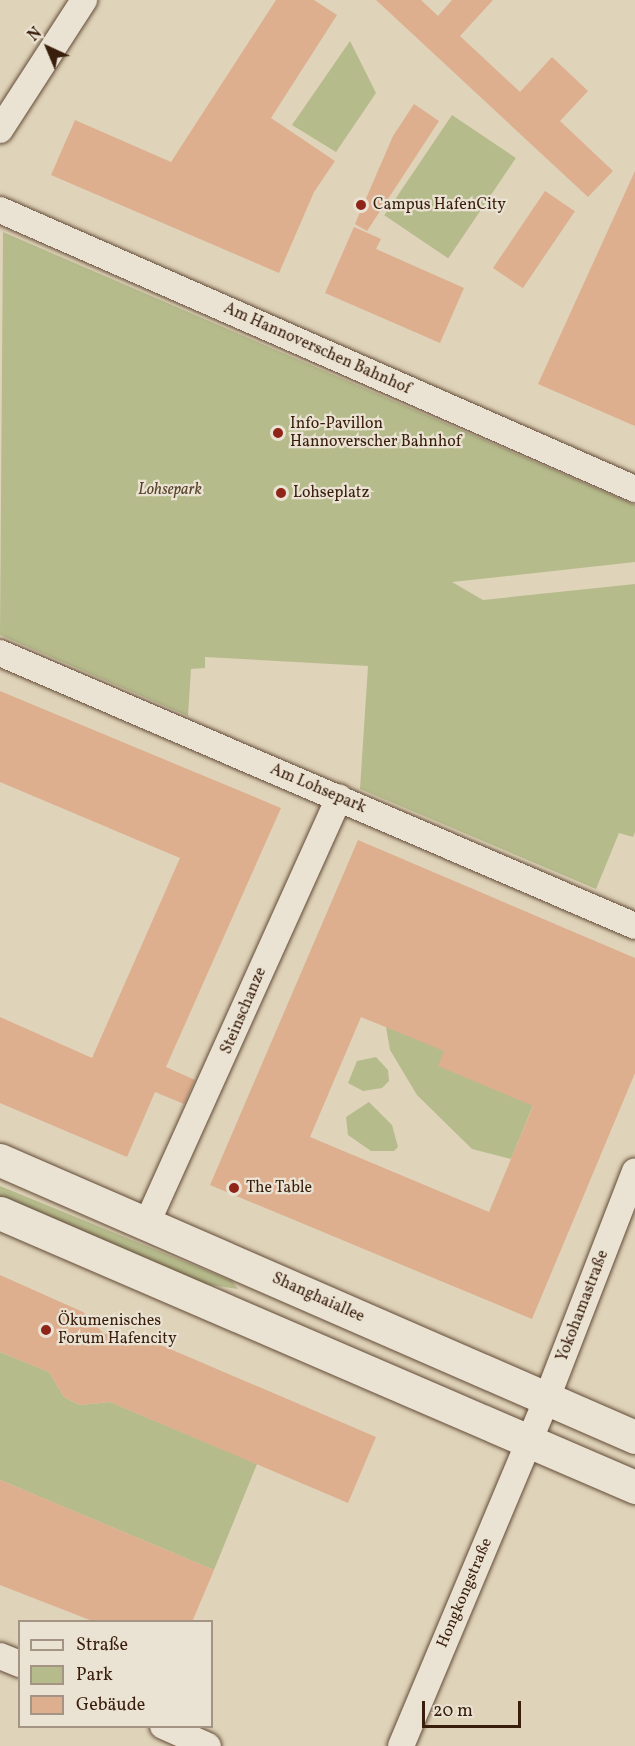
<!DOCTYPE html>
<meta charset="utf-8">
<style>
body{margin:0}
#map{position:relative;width:635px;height:1746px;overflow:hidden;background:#dfd3b9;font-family:Vollkorn,serif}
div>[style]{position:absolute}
.green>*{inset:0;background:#b6bb8c;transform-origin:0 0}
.building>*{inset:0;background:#ddaf8f;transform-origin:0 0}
.roads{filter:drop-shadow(0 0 2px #634b37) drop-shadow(0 0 2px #634b37)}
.street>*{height:26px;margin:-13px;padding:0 13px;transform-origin:13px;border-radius:13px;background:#eae2d2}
.secondary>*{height:33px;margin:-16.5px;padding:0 16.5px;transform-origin:16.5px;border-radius:16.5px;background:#eae2d2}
.dots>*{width:16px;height:16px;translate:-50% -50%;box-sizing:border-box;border:3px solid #eae2d2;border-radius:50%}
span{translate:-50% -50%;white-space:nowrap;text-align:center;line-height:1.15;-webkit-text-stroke:4.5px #eae2d2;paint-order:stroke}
.poi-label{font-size:16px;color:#3a1e0c}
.left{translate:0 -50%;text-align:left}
.street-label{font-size:16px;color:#3a1e0c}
.park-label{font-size:16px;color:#59452c;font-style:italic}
.legend{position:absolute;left:18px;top:1620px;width:195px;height:108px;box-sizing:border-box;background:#eae2d2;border:2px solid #a49483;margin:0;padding:8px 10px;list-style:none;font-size:18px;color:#3a1e0c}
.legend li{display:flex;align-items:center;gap:12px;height:30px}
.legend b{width:30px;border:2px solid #a49483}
.north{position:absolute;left:18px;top:18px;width:60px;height:60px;-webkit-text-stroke:4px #eae2d2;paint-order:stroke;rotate:316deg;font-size:16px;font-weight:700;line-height:24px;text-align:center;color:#3a1e0c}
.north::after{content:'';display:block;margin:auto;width:21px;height:27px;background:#3a1e0c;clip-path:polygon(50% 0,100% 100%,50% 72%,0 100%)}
.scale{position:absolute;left:422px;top:1701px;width:99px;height:27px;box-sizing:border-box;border:3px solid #3a1e0c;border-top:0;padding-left:8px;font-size:18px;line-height:21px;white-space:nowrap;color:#3a1e0c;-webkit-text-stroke:4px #eae2d2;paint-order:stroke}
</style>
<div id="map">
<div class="green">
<div style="clip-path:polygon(350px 41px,376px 93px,336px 152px,292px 125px)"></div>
<div style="left:452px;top:115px;width:77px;height:121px;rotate:34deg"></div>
<div style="clip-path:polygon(3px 232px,635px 505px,635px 562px,452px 582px,483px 600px,635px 584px,635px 832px,633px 837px,619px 833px,596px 889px,360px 789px,368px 666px,205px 657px,205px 668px,191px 669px,188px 716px,0 635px)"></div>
<div style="clip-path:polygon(575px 1003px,511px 1159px,472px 1149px,417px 1095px,390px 1050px,383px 1010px)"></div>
<div style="clip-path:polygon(376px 1057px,388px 1070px,389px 1081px,382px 1088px,363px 1091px,348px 1083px,357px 1061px)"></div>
<div style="clip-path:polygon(369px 1102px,392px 1125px,398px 1147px,394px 1151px,371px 1151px,348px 1135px,346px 1117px)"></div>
<div style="clip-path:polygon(0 1186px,232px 1281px,238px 1289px,204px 1284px,0 1197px)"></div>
<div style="clip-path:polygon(0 1352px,49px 1372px,64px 1397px,80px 1405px,110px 1402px,257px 1464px,214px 1570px,0 1480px)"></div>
</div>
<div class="building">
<div style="clip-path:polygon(276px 0,314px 0,337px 15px,271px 118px,335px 161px,314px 192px,279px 273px,51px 175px,75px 120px,171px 162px)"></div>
<div style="clip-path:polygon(376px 0,421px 0,438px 16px,452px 0,493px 0,460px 36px,520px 92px,552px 57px,588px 91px,560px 121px,613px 171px,588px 197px)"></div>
<div style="clip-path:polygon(414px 104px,439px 121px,367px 231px,355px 224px,393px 136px)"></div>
<div style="clip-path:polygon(635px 171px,635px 426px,538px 384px)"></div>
<div style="left:545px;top:191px;width:36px;height:93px;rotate:34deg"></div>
<div style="clip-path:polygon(354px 227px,381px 239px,376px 249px,464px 288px,440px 343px,325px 293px)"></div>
<div style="clip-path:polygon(0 691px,281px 808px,166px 1067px,195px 1080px,184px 1104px,155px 1092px,127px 1157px,0 1103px,0 1017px,92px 1058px,180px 858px,0 782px)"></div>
<div style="clip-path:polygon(evenodd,358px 840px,635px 958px,635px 1073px,532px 1319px,210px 1185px,358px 840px,361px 1017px,444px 1051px,438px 1066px,533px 1106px,489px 1212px,310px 1137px,361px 1017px)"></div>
<div style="clip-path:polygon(0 1275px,83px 1312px,104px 1334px,135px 1334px,376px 1437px,348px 1503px,110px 1402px,80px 1405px,64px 1397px,49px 1372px,0 1352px)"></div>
<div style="clip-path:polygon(0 1480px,214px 1570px,192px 1622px,95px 1622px,0 1585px)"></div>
</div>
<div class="roads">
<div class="street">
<div style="left:0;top:130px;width:155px;rotate:-57.1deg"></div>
<div style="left:0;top:210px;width:694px;rotate:23.72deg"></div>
<div style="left:0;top:653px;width:691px;rotate:23.26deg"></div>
<div style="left:147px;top:1223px;width:467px;rotate:-65.7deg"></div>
<div style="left:0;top:1656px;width:22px;rotate:22deg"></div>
<div style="left:163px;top:1726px;width:49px;rotate:24deg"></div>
<div style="left:401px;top:1746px;width:377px;rotate:-67.2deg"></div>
<div style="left:547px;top:1398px;width:243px;rotate:-68.8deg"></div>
</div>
<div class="secondary">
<div style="left:0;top:1160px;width:693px;rotate:23.57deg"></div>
<div style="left:0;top:1213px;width:692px;rotate:23.34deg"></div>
</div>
</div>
<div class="dots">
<div style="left:361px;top:205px;background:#8f2418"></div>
<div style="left:278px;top:433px;background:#8f2418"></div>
<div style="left:281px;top:493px;background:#8f2418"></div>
<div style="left:234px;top:1188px;background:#8f2418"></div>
<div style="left:46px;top:1330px;background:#8f2418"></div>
</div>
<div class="poi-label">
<span class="left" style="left:373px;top:205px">Campus HafenCity</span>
<span class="left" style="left:290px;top:433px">Info-Pavillon<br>Hannoverscher Bahnhof</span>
<span class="left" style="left:293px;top:493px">Lohseplatz</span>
<span class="left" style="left:246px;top:1188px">The Table</span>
<span class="left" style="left:58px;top:1330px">Ökumenisches<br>Forum Hafencity</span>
</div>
<div class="street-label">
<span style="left:317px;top:349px;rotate:24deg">Am Hannoverschen Bahnhof</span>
<span style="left:318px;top:789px;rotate:23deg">Am Lohsepark</span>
<span style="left:244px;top:1011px;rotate:-67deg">Steinschanze</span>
<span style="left:318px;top:1298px;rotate:24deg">Shanghaiallee</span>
<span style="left:583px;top:1306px;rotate:-69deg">Yokohamastraße</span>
<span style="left:465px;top:1593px;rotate:-67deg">Hongkongstraße</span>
</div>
<div class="park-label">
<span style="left:170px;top:490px">Lohsepark</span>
</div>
<ul class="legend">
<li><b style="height:8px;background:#eae2d2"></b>Straße</li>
<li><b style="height:16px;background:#b6bb8c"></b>Park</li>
<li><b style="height:16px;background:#ddaf8f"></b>Gebäude</li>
</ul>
<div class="north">N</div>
<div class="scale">20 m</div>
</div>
